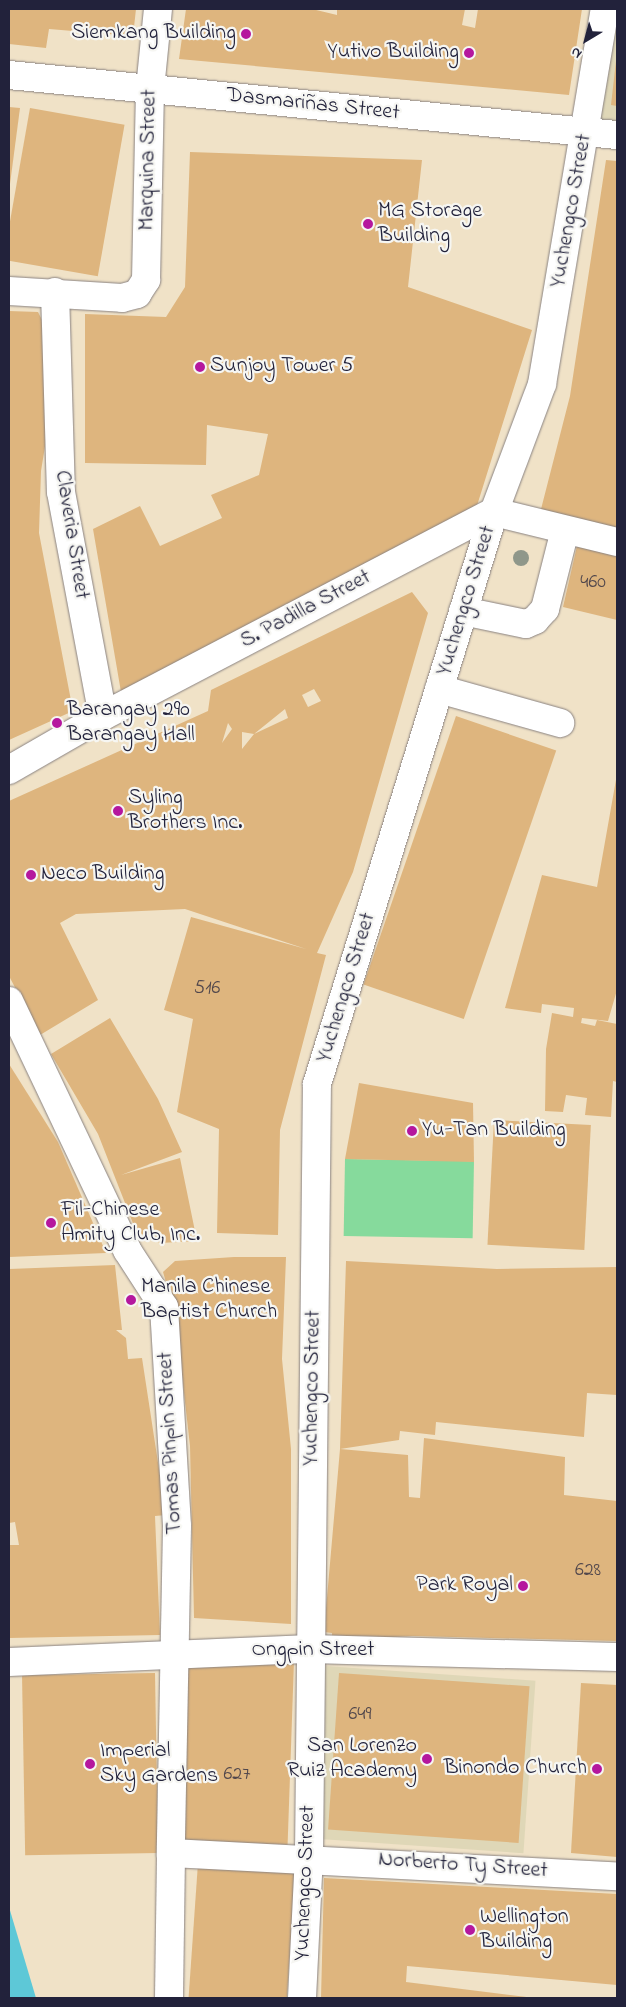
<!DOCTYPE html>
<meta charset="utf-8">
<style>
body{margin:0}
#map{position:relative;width:626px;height:2007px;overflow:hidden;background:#f0e2c7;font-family:"Indie Flower",sans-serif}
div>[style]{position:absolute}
.built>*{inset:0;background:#dfd7b7;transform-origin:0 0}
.green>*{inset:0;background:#86da9c;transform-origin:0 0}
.water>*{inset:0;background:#5dc8d7}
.building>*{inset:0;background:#deb57e;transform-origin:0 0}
.roads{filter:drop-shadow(0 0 1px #898281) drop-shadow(0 0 1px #898281)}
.minor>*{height:28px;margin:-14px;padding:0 14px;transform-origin:14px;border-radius:14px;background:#fff}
.trees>*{width:16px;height:16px;margin:-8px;border-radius:50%;background:#8f978a}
.dots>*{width:14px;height:14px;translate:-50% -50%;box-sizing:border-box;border:2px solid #f6f6f2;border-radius:50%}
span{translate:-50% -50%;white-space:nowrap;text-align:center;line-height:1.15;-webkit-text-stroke:4.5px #f6f6f2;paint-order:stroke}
.number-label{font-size:20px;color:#51474c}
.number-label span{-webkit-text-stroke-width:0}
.poi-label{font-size:22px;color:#22223b}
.right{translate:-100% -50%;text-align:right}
.left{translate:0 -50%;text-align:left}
.street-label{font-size:22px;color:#22223b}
.frame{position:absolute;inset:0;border:10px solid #22223b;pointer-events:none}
.north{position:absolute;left:561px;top:15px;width:50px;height:50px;-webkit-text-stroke:4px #f6f6f2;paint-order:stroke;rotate:217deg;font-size:14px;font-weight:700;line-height:20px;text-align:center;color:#22223b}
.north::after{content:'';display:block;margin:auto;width:18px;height:22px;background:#22223b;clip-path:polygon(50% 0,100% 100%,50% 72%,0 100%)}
</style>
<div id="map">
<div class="built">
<div style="clip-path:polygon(617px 9px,617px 135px,587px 132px)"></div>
<div style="left:325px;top:1666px;width:211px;height:173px;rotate:4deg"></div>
</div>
<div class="green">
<div style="left:345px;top:1159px;width:129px;height:77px;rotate:1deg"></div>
</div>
<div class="water">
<div style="clip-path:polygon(9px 1907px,36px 1998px,9px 1998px)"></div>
</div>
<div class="building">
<div style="clip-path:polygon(9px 9px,136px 9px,133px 36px,49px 29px,46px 48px,9px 44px)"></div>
<div style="clip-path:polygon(186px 9px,312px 9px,337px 15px,337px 9px,465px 9px,462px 25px,475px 28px,478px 9px,582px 9px,569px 95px,179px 59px)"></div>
<div style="clip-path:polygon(616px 61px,617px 61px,617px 106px,611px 105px)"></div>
<div style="clip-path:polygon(9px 107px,20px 108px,10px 184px,9px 184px)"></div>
<div style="left:30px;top:108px;width:96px;height:154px;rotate:10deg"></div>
<div style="clip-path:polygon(190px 152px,422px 160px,408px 287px,532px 330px,475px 512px,121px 692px,93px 529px,140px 506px,160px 546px,222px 518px,211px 495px,259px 475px,268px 434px,207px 425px,206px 465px,85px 463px,85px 314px,166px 317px,185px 287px)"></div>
<div style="clip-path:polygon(606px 160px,617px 161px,617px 537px,539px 517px,570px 396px)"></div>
<div style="clip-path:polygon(9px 311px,38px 312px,52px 340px,53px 397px,41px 471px,39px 533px,73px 711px,9px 740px)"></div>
<div style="clip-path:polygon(577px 546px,617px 556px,617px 620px,563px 607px)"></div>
<div style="clip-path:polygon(evenodd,412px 592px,428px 613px,353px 872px,317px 953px,326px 955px,280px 1130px,278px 1235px,217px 1233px,219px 1129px,177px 1112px,193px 1019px,164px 1010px,191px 917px,306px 949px,185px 909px,76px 914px,60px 923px,98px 1000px,40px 1035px,9px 976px,9px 801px,208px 711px,211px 690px,412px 592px,314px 689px,321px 701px,308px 707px,302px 695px,314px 689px,412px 592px,285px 709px,288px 718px,254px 734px,242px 749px,242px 732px,254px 734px,285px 709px,412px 592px,228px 723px,232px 729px,222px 743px,228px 723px)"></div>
<div style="left:456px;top:716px;width:106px;height:284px;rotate:19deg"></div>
<div style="clip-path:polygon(617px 774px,617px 990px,608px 1021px,582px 1018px,581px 1023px,595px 1026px,597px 1020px,617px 1024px,617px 1082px,613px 1081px,611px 1117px,585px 1115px,587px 1098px,566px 1095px,563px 1112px,545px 1111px,546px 1049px,552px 1013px,573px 1017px,574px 1008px,542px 1004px,541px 1013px,505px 1008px,542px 875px,597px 887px)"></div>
<div style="clip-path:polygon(110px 1018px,158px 1099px,182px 1152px,121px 1175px,180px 1158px,197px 1241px,160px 1243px,136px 1231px,98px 1134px,51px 1054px)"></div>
<div style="clip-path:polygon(9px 1064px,58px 1142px,106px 1253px,9px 1257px)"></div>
<div style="clip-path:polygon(359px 1083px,473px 1103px,474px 1162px,345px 1159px)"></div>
<div style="left:494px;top:1120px;width:97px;height:125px;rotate:3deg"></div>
<div style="clip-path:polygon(234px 1257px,286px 1257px,282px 1359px,291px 1449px,291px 1624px,194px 1618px,190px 1446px,175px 1313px,163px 1272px,175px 1261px)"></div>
<div style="clip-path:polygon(346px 1261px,497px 1269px,617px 1267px,617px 1395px,587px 1393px,584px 1437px,436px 1422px,435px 1435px,400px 1431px,399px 1440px,340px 1449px)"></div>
<div style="clip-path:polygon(115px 1265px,122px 1330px,116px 1330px,126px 1338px,128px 1359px,142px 1358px,166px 1515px,155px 1516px,160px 1635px,9px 1638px,9px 1545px,19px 1545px,15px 1522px,9px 1523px,9px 1269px)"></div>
<div style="clip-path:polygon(424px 1438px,565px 1457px,564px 1495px,617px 1501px,617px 1641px,413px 1636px,332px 1640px,332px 1633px,324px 1632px,340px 1449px,408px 1455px,409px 1497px,420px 1498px)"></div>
<div style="left:186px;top:1659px;width:108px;height:182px;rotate:2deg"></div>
<div style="left:155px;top:1673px;width:180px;height:133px;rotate:89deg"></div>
<div style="left:339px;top:1673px;width:191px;height:157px;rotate:4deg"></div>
<div style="clip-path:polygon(581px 1683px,617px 1685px,617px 1857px,571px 1853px)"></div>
<div style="left:198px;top:1863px;width:98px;height:135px;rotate:4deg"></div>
<div style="clip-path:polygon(324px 1878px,617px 1894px,617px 1985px,407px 1966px,406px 1982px,535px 1998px,321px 1998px)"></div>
</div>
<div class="roads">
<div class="minor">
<div style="left:9px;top:75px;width:611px;rotate:5.64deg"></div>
<div style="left:9px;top:291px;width:113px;rotate:3.5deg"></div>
<div style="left:122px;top:298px;width:16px;rotate:-15deg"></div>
<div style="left:137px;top:294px;width:17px;rotate:-57deg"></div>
<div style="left:146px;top:280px;width:191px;rotate:-88.8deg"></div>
<div style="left:150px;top:89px;width:80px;rotate:-84.3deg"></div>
<div style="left:55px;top:292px;width:200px;rotate:88.3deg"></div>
<div style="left:61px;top:492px;width:228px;rotate:79.4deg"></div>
<div style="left:463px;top:611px;width:64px;rotate:11.7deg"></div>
<div style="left:526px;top:624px;width:10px;rotate:-24deg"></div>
<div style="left:535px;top:620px;width:15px;rotate:-48deg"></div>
<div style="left:545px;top:609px;width:81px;rotate:-75.8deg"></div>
<div style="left:439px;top:689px;width:126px;rotate:15.7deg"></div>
<div style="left:9px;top:770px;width:108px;rotate:-29.9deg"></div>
<div style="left:103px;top:716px;width:441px;rotate:-27.6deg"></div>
<div style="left:494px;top:512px;width:127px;rotate:13.7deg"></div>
<div style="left:9px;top:1001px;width:276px;rotate:64.6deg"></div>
<div style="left:127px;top:1250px;width:68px;rotate:57deg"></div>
<div style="left:164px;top:1307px;width:219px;rotate:86.6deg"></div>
<div style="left:177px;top:1526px;width:327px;rotate:91.1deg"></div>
<div style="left:171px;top:1853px;width:447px;rotate:3deg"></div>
<div style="left:9px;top:1662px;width:301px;rotate:-2.5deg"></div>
<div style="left:310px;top:1649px;width:307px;rotate:1.5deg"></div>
<div style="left:169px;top:1998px;width:145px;rotate:-89.2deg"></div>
<div style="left:302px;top:1998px;width:142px;rotate:-87.2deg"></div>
<div style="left:309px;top:1856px;width:772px;rotate:-89.41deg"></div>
<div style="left:317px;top:1084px;width:599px;rotate:-72.81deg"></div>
<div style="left:494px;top:512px;width:137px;rotate:-69.4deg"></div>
<div style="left:542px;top:384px;width:380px;rotate:-80.5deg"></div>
</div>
</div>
<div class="trees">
<div style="left:521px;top:558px"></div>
</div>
<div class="dots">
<div style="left:246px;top:34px;background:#b5179e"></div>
<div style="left:469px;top:53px;background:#b5179e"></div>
<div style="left:368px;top:224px;background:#b5179e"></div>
<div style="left:200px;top:367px;background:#b5179e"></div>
<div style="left:57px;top:723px;background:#b5179e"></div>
<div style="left:118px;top:811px;background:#b5179e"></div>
<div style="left:31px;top:875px;background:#b5179e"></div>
<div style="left:412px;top:1131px;background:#b5179e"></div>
<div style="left:51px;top:1223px;background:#b5179e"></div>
<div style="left:131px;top:1300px;background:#b5179e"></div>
<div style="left:523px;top:1586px;background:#b5179e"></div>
<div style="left:427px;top:1759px;background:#b5179e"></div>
<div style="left:90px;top:1764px;background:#b5179e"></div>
<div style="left:597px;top:1769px;background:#b5179e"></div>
<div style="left:470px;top:1930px;background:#b5179e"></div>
</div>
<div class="number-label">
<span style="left:593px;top:582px">460</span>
<span style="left:207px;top:988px">516</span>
<span style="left:588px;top:1570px">628</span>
<span style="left:360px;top:1714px">649</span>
<span style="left:237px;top:1774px">627</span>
</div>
<div class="poi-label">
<span class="right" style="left:236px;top:34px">Siemkang Building</span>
<span class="right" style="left:459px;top:53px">Yutivo Building</span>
<span class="left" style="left:378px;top:224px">MG Storage<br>Building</span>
<span class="left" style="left:210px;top:367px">Sunjoy Tower 5</span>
<span class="left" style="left:67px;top:723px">Barangay 290<br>Barangay Hall</span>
<span class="left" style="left:128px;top:811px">Syling<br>Brothers Inc.</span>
<span class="left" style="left:41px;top:875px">Neco Building</span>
<span class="left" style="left:422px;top:1131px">Yu-Tan Building</span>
<span class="left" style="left:61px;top:1223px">Fil-Chinese<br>Amity Club, Inc.</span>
<span class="left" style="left:141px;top:1300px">Manila Chinese<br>Baptist Church</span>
<span class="right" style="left:513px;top:1586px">Park Royal</span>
<span class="right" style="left:417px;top:1759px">San Lorenzo<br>Ruiz Academy</span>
<span class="left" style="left:100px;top:1764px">Imperial<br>Sky Gardens</span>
<span class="right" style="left:587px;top:1769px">Binondo Church</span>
<span class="left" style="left:480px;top:1930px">Wellington<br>Building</span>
</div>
<div class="street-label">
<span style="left:313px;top:105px;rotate:6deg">Dasmariñas Street</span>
<span style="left:149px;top:160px;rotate:-89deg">Marquina Street</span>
<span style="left:572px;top:211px;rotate:-80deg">Yuchengco Street</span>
<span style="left:71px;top:535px;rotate:81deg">Claveria Street</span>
<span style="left:467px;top:601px;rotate:-73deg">Yuchengco Street</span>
<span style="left:306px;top:610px;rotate:-28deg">S. Padilla Street</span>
<span style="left:347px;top:988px;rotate:-73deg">Yuchengco Street</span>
<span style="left:313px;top:1388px;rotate:-89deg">Yuchengco Street</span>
<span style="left:171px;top:1443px;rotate:-93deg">Tomas Pinpin Street</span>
<span style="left:313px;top:1651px">Ongpin Street</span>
<span style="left:463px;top:1866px;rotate:4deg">Norberto Ty Street</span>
<span style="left:306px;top:1883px;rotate:-88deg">Yuchengco Street</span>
</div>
<div class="frame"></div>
<div class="north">N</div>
</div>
